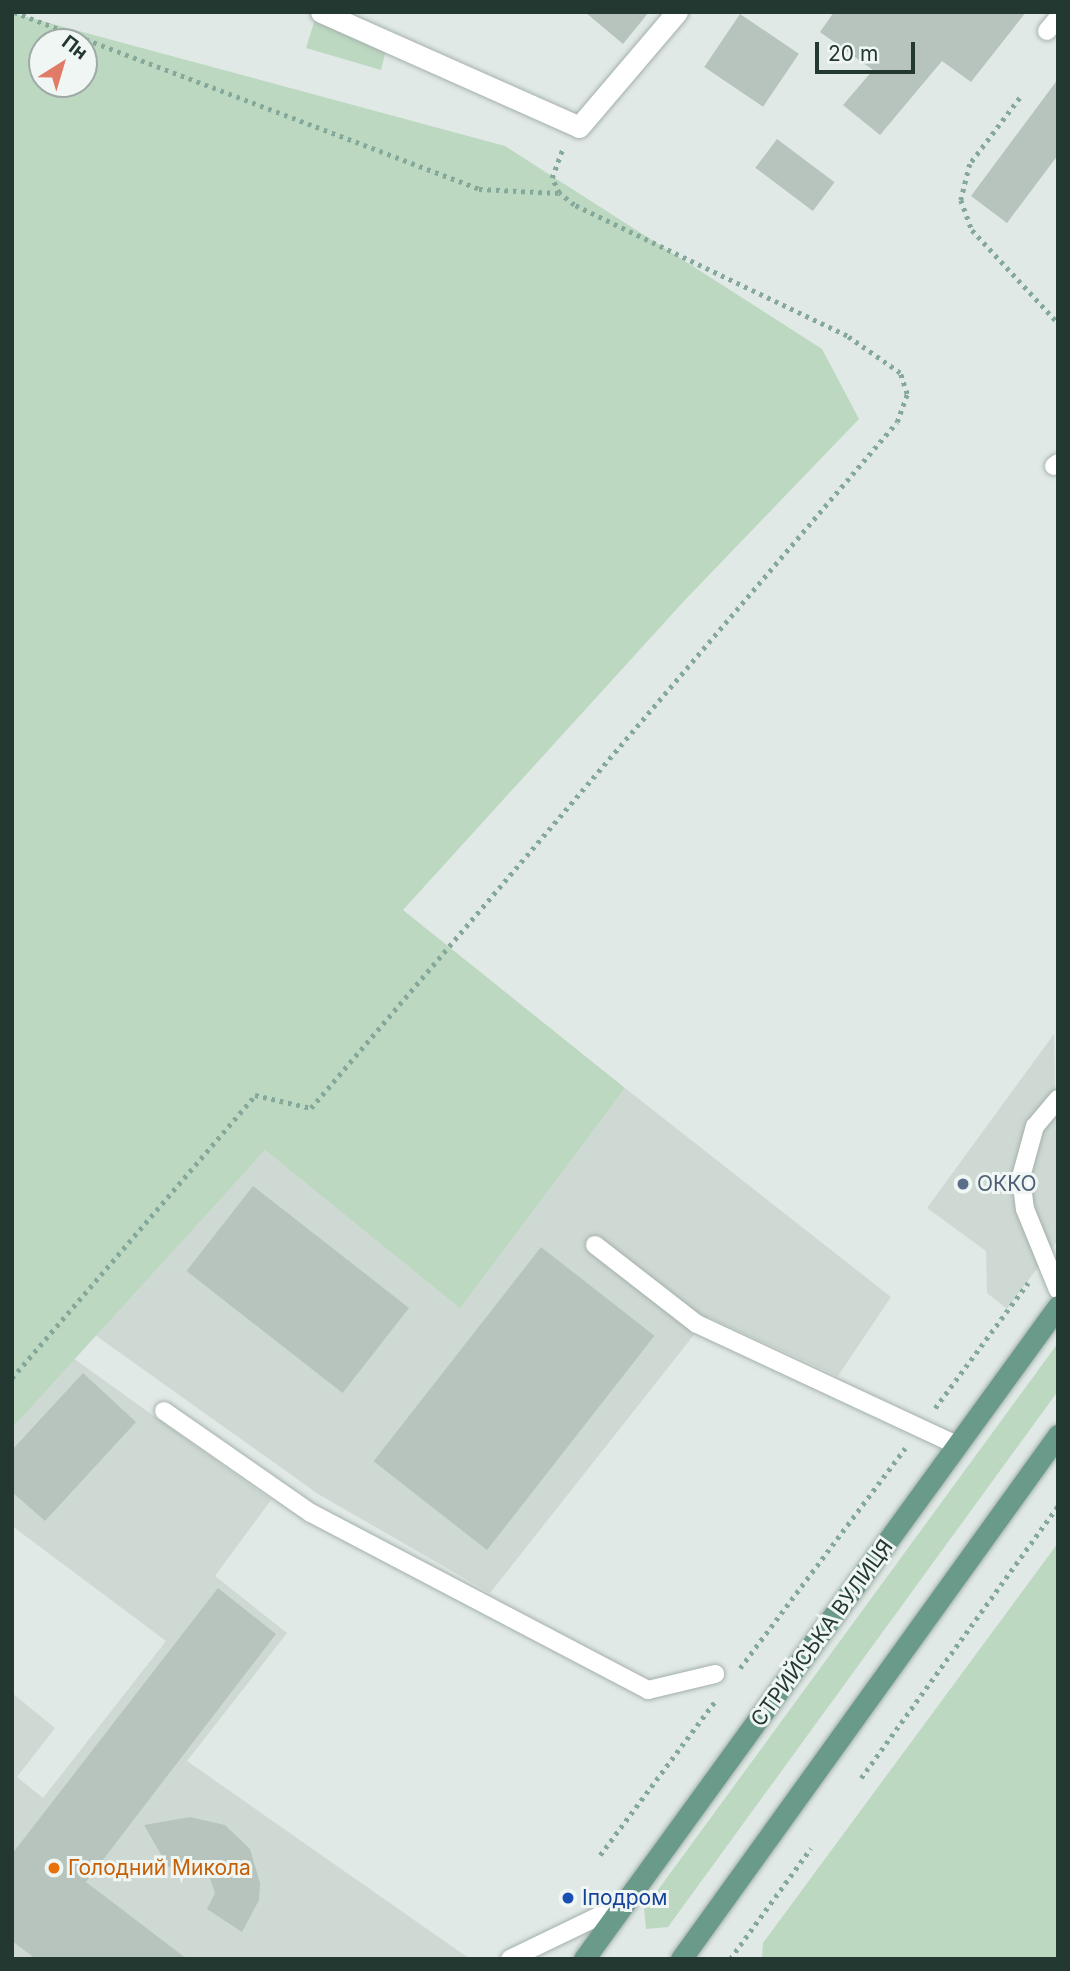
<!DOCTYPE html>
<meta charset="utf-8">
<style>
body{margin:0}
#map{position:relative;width:1070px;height:1971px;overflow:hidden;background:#e0e9e5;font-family:Inter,sans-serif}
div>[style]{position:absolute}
.built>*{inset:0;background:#cfd9d3}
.green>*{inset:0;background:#bcd8c1}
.building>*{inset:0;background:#b6c4bd;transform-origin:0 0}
.path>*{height:4.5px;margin-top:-2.25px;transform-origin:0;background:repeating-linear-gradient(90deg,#84a99b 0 3.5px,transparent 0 8.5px)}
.roads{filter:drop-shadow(0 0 2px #a4b0ab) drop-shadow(0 0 2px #a4b0ab)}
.lane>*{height:18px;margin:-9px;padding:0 9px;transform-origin:9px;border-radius:9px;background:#fff}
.street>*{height:21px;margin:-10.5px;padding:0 10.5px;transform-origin:10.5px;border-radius:10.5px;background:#fff}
.primary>*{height:21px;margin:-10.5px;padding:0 10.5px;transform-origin:10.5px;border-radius:10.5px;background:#6a9a8a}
.dots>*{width:19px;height:19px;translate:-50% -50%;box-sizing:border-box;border:4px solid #f0f6f3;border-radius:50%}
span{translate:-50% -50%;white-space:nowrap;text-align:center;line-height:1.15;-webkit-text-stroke:6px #f0f6f3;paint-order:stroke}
.service-label{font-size:21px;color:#4e5e75}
.left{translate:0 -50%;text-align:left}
.street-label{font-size:21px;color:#233830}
.food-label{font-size:21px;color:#c56008}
.transit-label{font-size:21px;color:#164399}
.frame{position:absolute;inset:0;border:14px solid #233830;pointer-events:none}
.north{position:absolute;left:28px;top:28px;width:70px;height:70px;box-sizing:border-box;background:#f0f6f3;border:2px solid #9eaaa5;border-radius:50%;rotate:37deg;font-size:19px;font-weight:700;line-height:28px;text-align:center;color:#233830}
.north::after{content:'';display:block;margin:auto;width:24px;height:32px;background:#e17a66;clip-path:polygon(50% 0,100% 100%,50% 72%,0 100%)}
.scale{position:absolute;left:815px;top:42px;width:100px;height:32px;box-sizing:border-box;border:4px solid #233830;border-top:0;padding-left:9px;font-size:21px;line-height:24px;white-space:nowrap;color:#233830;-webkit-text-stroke:5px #f0f6f3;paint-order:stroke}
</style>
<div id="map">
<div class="built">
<div style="clip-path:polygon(1054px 1034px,1058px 1240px,1007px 1309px,987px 1293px,986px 1251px,927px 1208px)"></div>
<div style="clip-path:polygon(625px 1088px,891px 1297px,838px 1376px,708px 1317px,490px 1593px,318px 1494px,95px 1335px,265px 1150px,460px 1307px)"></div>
<div style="clip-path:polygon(73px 1358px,271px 1500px,215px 1576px,287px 1633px,187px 1761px,470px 1959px,12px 1959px,12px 1693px,55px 1728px,17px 1777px,43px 1798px,166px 1641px,12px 1526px,12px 1428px)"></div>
</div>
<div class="green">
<div style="clip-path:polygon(evenodd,12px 13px,505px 146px,822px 349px,859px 419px,684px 601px,403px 910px,625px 1088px,460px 1308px,265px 1150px,12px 1428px,12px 13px,42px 42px,84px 42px,84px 84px,42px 84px,42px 42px)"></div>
<div style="clip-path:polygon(316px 16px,388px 42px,381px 70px,306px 48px)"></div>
<div style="clip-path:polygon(1058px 1343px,1058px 1391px,668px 1927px,646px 1929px,644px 1909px)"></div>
<div style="clip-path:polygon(1058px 1543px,1058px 1959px,762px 1959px,763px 1943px)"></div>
</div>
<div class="building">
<div style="clip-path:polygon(585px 12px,649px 12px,623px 44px)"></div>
<div style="clip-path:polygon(834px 12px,1026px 12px,971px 82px,942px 61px,880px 135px,843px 105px,873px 70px,820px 32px)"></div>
<div style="left:740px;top:14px;width:71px;height:64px;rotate:34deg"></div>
<div style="clip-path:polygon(1058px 79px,1058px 155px,1007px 223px,971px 196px)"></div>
<div style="left:777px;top:139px;width:72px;height:36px;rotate:37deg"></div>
<div style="left:253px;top:1186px;width:198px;height:108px;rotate:38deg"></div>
<div style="left:541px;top:1247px;width:144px;height:272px;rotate:38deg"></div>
<div style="clip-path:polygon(83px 1373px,136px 1422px,45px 1521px,12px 1492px,12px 1450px)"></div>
<div style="clip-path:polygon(218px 1588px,276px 1634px,86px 1882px,187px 1959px,36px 1959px,12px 1941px,12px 1854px)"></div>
<div style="clip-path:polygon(190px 1817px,225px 1825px,250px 1849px,260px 1883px,259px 1900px,242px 1932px,207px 1909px,215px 1893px,207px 1870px,188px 1861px,168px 1867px,144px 1825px)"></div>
</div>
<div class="path">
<div style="left:14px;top:12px;width:498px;rotate:20.8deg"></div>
<div style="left:479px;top:189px;width:79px;rotate:2.9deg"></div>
<div style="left:1020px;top:98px;width:83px;rotate:127.1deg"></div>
<div style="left:970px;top:164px;width:37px;rotate:104deg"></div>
<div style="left:961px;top:200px;width:32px;rotate:70deg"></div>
<div style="left:972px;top:230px;width:127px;rotate:47.2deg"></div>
<div style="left:12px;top:1378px;width:373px;rotate:-49.3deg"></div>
<div style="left:255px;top:1095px;width:57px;rotate:13.1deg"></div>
<div style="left:311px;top:1108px;width:902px;rotate:-49.5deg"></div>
<div style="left:897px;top:422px;width:30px;rotate:-70deg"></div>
<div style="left:907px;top:394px;width:22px;rotate:-108deg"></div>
<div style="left:900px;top:373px;width:65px;rotate:-145.1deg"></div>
<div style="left:847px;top:336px;width:303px;rotate:-154.4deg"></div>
<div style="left:574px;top:205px;width:19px;rotate:-141deg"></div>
<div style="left:559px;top:193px;width:17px;rotate:-115deg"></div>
<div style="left:552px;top:178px;width:32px;rotate:-70deg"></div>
<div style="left:935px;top:1408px;width:156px;rotate:-53.4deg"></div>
<div style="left:740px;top:1668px;width:275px;rotate:-53.1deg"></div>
<div style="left:861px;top:1778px;width:336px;rotate:-54.1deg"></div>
<div style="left:600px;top:1855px;width:194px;rotate:-53.2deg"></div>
<div style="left:730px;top:1959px;width:137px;rotate:-53.9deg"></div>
</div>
<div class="roads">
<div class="lane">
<div style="left:1047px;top:31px;width:17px;rotate:-50deg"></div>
<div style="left:1054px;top:466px;width:5px;rotate:-37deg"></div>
<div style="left:1058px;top:1099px;width:35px;rotate:130deg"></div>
<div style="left:1035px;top:1126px;width:53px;rotate:105.4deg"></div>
<div style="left:1021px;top:1177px;width:32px;rotate:83deg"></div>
<div style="left:1025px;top:1209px;width:87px;rotate:67.8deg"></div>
<div style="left:595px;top:1245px;width:129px;rotate:37.8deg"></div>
<div style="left:697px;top:1324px;width:286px;rotate:25deg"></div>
<div style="left:164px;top:1411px;width:179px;rotate:34.8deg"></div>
<div style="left:311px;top:1513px;width:381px;rotate:27.7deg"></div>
<div style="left:648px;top:1690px;width:69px;rotate:-13.4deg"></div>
<div style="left:510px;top:1959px;width:127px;rotate:-25.8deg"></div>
</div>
<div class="street">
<div style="left:321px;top:12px;width:282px;rotate:24deg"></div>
<div style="left:579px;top:127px;width:151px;rotate:-49.6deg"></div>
</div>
<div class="primary">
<div style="left:584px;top:1959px;width:807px;rotate:-54.02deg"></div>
<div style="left:681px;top:1959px;width:646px;rotate:-54.27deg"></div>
</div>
</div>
<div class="dots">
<div style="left:963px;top:1184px;background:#5c6f8a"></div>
<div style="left:54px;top:1868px;background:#e8710a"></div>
<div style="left:568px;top:1898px;background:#1a4fb4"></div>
</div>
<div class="service-label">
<span class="left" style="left:977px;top:1184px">ОККО</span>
</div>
<div class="street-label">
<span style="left:822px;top:1633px;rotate:-54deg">СТРИЙСЬКА ВУЛИЦЯ</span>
</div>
<div class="food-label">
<span class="left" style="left:68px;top:1868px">Голодний Микола</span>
</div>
<div class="transit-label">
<span class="left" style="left:582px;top:1898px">Іподром</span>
</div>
<div class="frame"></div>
<div class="north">Пн</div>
<div class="scale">20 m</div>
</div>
